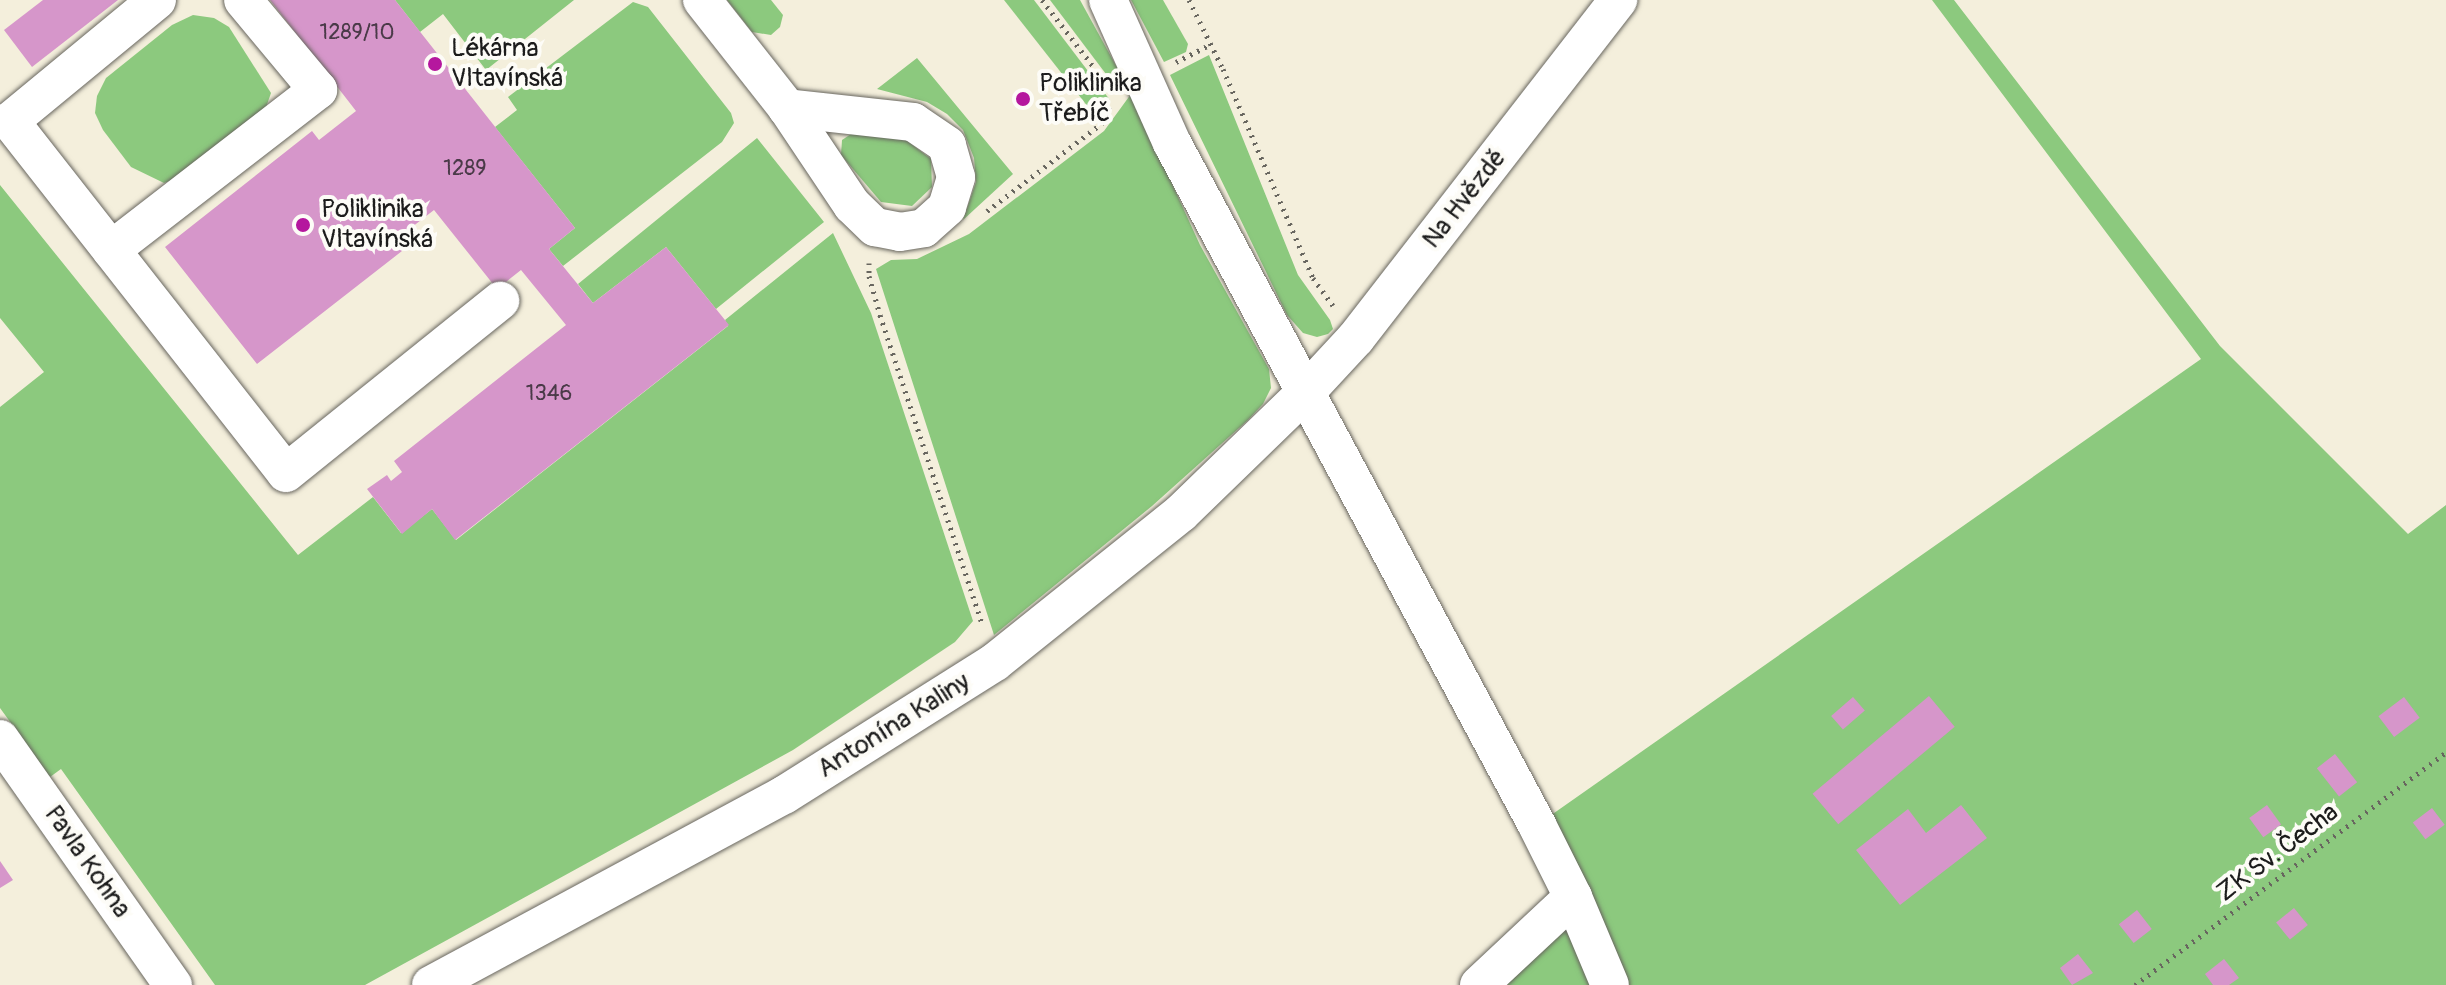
<!DOCTYPE html>
<meta charset="utf-8">
<style>
body{margin:0}
#map{position:relative;width:2446px;height:985px;overflow:hidden;background:#f4efdc;font-family:Pangolin,sans-serif}
div>[style]{position:absolute}
.green>*{inset:0;background:#8cc97e}
.building>*{inset:0;background:#d696ca;transform-origin:0 0}
.path>*{height:5px;margin-top:-2.5px;transform-origin:0;background:repeating-linear-gradient(90deg,#68665f 0 2px,transparent 0 8px)}
.roads{filter:drop-shadow(0 0 2px #68665f) drop-shadow(0 0 2px #68665f)}
.minor>*{height:38px;margin:-19px;padding:0 19px;transform-origin:19px;border-radius:19px;background:#fff}
.dots>*{width:22px;height:22px;translate:-50% -50%;box-sizing:border-box;border:4px solid #fdfcf7;border-radius:50%}
span{translate:-50% -50%;white-space:nowrap;text-align:center;line-height:1.15;-webkit-text-stroke:8px #fdfcf7;paint-order:stroke}
.number-label{font-size:22px;color:#4a3a48}
.number-label span{-webkit-text-stroke-width:0}
.poi-label{font-size:26px;color:#1c1c1c}
.left{translate:0 -50%;text-align:left}
.street-label{font-size:26px;color:#1c1c1c}
</style>
<div id="map">
<div class="green">
<div style="clip-path:polygon(395px 0,574px 0,486px 70px,443px 14px,420px 32px)"></div>
<div style="clip-path:polygon(727px 0,771px 0,783px 15px,780px 27px,771px 35px,752px 32px)"></div>
<div style="clip-path:polygon(1004px 0,1034px 0,1110px 100px,1096px 117px)"></div>
<div style="clip-path:polygon(1050px 0,1080px 0,1125px 82px,1115px 86px)"></div>
<div style="clip-path:polygon(1131px 0,1163px 0,1188px 44px,1186px 52px,1164px 62px)"></div>
<div style="clip-path:polygon(1932px 0,1954px 0,2220px 346px,2408px 534px,2446px 505px,2446px 985px,1479px 985px,1573px 897px,1537px 825px,2201px 359px)"></div>
<div style="clip-path:polygon(633px 2px,648px 7px,731px 113px,734px 123px,722px 142px,563px 266px,549px 249px,575px 228px,495px 127px,517px 110px,508px 97px)"></div>
<div style="clip-path:polygon(193px 15px,214px 18px,229px 27px,271px 93px,264px 113px,183px 176px,164px 183px,131px 167px,103px 130px,95px 113px,97px 96px,106px 78px,172px 25px)"></div>
<div style="clip-path:polygon(1209px 55px,1298px 275px,1330px 320px,1333px 329px,1328px 334px,1317px 337px,1303px 333px,1287px 315px,1170px 75px)"></div>
<div style="clip-path:polygon(917px 58px,1013px 174px,963px 220px,976px 182px,974px 158px,963px 130px,947px 114px,927px 102px,877px 89px)"></div>
<div style="clip-path:polygon(1131px 94px,1200px 245px,1269px 369px,1271px 388px,1263px 404px,1248px 420px,1152px 506px,994px 635px,876px 269px,891px 260px,917px 259px,969px 234px,1104px 131px)"></div>
<div style="clip-path:polygon(854px 132px,906px 140px,931px 159px,932px 187px,912px 206px,881px 202px,841px 155px,842px 140px)"></div>
<div style="clip-path:polygon(757px 138px,824px 222px,716px 309px,666px 247px,593px 303px,578px 284px)"></div>
<div style="clip-path:polygon(0 185px,298px 555px,373px 497px,401px 533px,432px 509px,456px 540px,728px 326px,725px 320px,833px 233px,871px 313px,973px 621px,955px 642px,793px 750px,365px 985px,215px 985px,61px 769px,50px 777px,0 708px,0 407px,44px 372px,0 318px)"></div>
</div>
<div class="building">
<div style="clip-path:polygon(43px 0,118px 0,32px 67px,4px 30px)"></div>
<div style="clip-path:polygon(270px 0,395px 0,575px 228px,549px 249px,593px 303px,666px 247px,729px 325px,455px 540px,432px 509px,402px 534px,367px 489px,387px 475px,391px 481px,402px 472px,394px 461px,566px 325px,521px 270px,497px 289px,434px 210px,394px 241px,402px 251px,257px 364px,165px 247px,312px 131px,319px 140px,356px 111px)"></div>
<div style="left:1929px;top:696px;width:40px;height:152px;rotate:50deg"></div>
<div style="left:1853px;top:697px;width:18px;height:29px;rotate:49deg"></div>
<div style="left:2404px;top:697px;width:26px;height:32px;rotate:53deg"></div>
<div style="left:2335px;top:754px;width:36px;height:23px;rotate:52deg"></div>
<div style="clip-path:polygon(1961px 805px,1987px 838px,1900px 905px,1856px 850px,1908px 809px,1926px 833px)"></div>
<div style="left:2267px;top:805px;width:24px;height:22px;rotate:54deg"></div>
<div style="left:2432px;top:808px;width:21px;height:24px;rotate:53deg"></div>
<div style="clip-path:polygon(0 861px,13px 880px,0 888px)"></div>
<div style="left:2294px;top:908px;width:22px;height:23px;rotate:51deg"></div>
<div style="left:2137px;top:910px;width:24px;height:23px;rotate:52deg"></div>
<div style="clip-path:polygon(2078px 954px,2093px 973px,2072px 985px,2060px 968px)"></div>
<div style="clip-path:polygon(2224px 959px,2239px 978px,2229px 985px,2213px 985px,2205px 974px)"></div>
</div>
<div class="path">
<div style="left:1042px;top:0;width:83px;rotate:52.3deg"></div>
<div style="left:1189px;top:0;width:77px;rotate:63.8deg"></div>
<div style="left:1223px;top:69px;width:228px;rotate:66.7deg"></div>
<div style="left:1313px;top:278px;width:34px;rotate:54deg"></div>
<div style="left:1176px;top:62px;width:39px;rotate:-27deg"></div>
<div style="left:987px;top:211px;width:145px;rotate:-37.4deg"></div>
<div style="left:1102px;top:123px;width:22px;rotate:-66deg"></div>
<div style="left:869px;top:263px;width:13px;rotate:90deg"></div>
<div style="left:869px;top:276px;width:41px;rotate:74.2deg"></div>
<div style="left:880px;top:315px;width:324px;rotate:71.7deg"></div>
<div style="left:2135px;top:985px;width:389px;rotate:-36.8deg"></div>
</div>
<div class="roads">
<div class="minor">
<div style="left:157px;top:0;width:190px;rotate:140.5deg"></div>
<div style="left:10px;top:121px;width:447px;rotate:51.9deg"></div>
<div style="left:286px;top:473px;width:275px;rotate:-38.8deg"></div>
<div style="left:702px;top:0;width:137px;rotate:51.8deg"></div>
<div style="left:787px;top:108px;width:117px;rotate:56.2deg"></div>
<div style="left:852px;top:205px;width:32px;rotate:44deg"></div>
<div style="left:875px;top:227px;width:25px;rotate:11deg"></div>
<div style="left:900px;top:232px;width:24px;rotate:-9deg"></div>
<div style="left:924px;top:228px;width:31px;rotate:-42deg"></div>
<div style="left:947px;top:207px;width:31px;rotate:-73deg"></div>
<div style="left:956px;top:177px;width:33px;rotate:-106deg"></div>
<div style="left:947px;top:145px;width:41px;rotate:-145.9deg"></div>
<div style="left:913px;top:122px;width:127px;rotate:-173.7deg"></div>
<div style="left:1108px;top:0;width:157px;rotate:65.9deg"></div>
<div style="left:1172px;top:143px;width:774px;rotate:61.84deg"></div>
<div style="left:1537px;top:825px;width:80px;rotate:63.4deg"></div>
<div style="left:1573px;top:897px;width:95px;rotate:67.2deg"></div>
<div style="left:111px;top:250px;width:262px;rotate:-37.7deg"></div>
<div style="left:318px;top:90px;width:117px;rotate:-129.8deg"></div>
<div style="left:0;top:739px;width:301px;rotate:54.9deg"></div>
<div style="left:431px;top:985px;width:401px;rotate:-28.3deg"></div>
<div style="left:784px;top:795px;width:249px;rotate:-32.2deg"></div>
<div style="left:995px;top:662px;width:238px;rotate:-38.7deg"></div>
<div style="left:1181px;top:513px;width:173px;rotate:-44.1deg"></div>
<div style="left:1305px;top:393px;width:75px;rotate:-47.2deg"></div>
<div style="left:1356px;top:338px;width:428px;rotate:-52.2deg"></div>
<div style="left:1479px;top:985px;width:129px;rotate:-43.1deg"></div>
</div>
</div>
<div class="dots">
<div style="left:435px;top:64px;background:#b5179e"></div>
<div style="left:1023px;top:99px;background:#b5179e"></div>
<div style="left:303px;top:225px;background:#b5179e"></div>
</div>
<div class="number-label">
<span style="left:357px;top:33px">1289/10</span>
<span style="left:465px;top:169px">1289</span>
<span style="left:549px;top:394px">1346</span>
</div>
<div class="poi-label">
<span class="left" style="left:451px;top:64px">Lékárna<br>Vltavínská</span>
<span class="left" style="left:1039px;top:99px">Poliklinika<br>Třebíč</span>
<span class="left" style="left:321px;top:225px">Poliklinika<br>Vltavínská</span>
</div>
<div class="street-label">
<span style="left:1465px;top:199px;rotate:-52deg">Na Hvězdě</span>
<span style="left:894px;top:726px;rotate:-32deg">Antonína Kaliny</span>
<span style="left:2278px;top:853px;rotate:-37deg">ZK Sv. Čecha</span>
<span style="left:87px;top:862px;rotate:55deg">Pavla Kohna</span>
</div>
</div>
